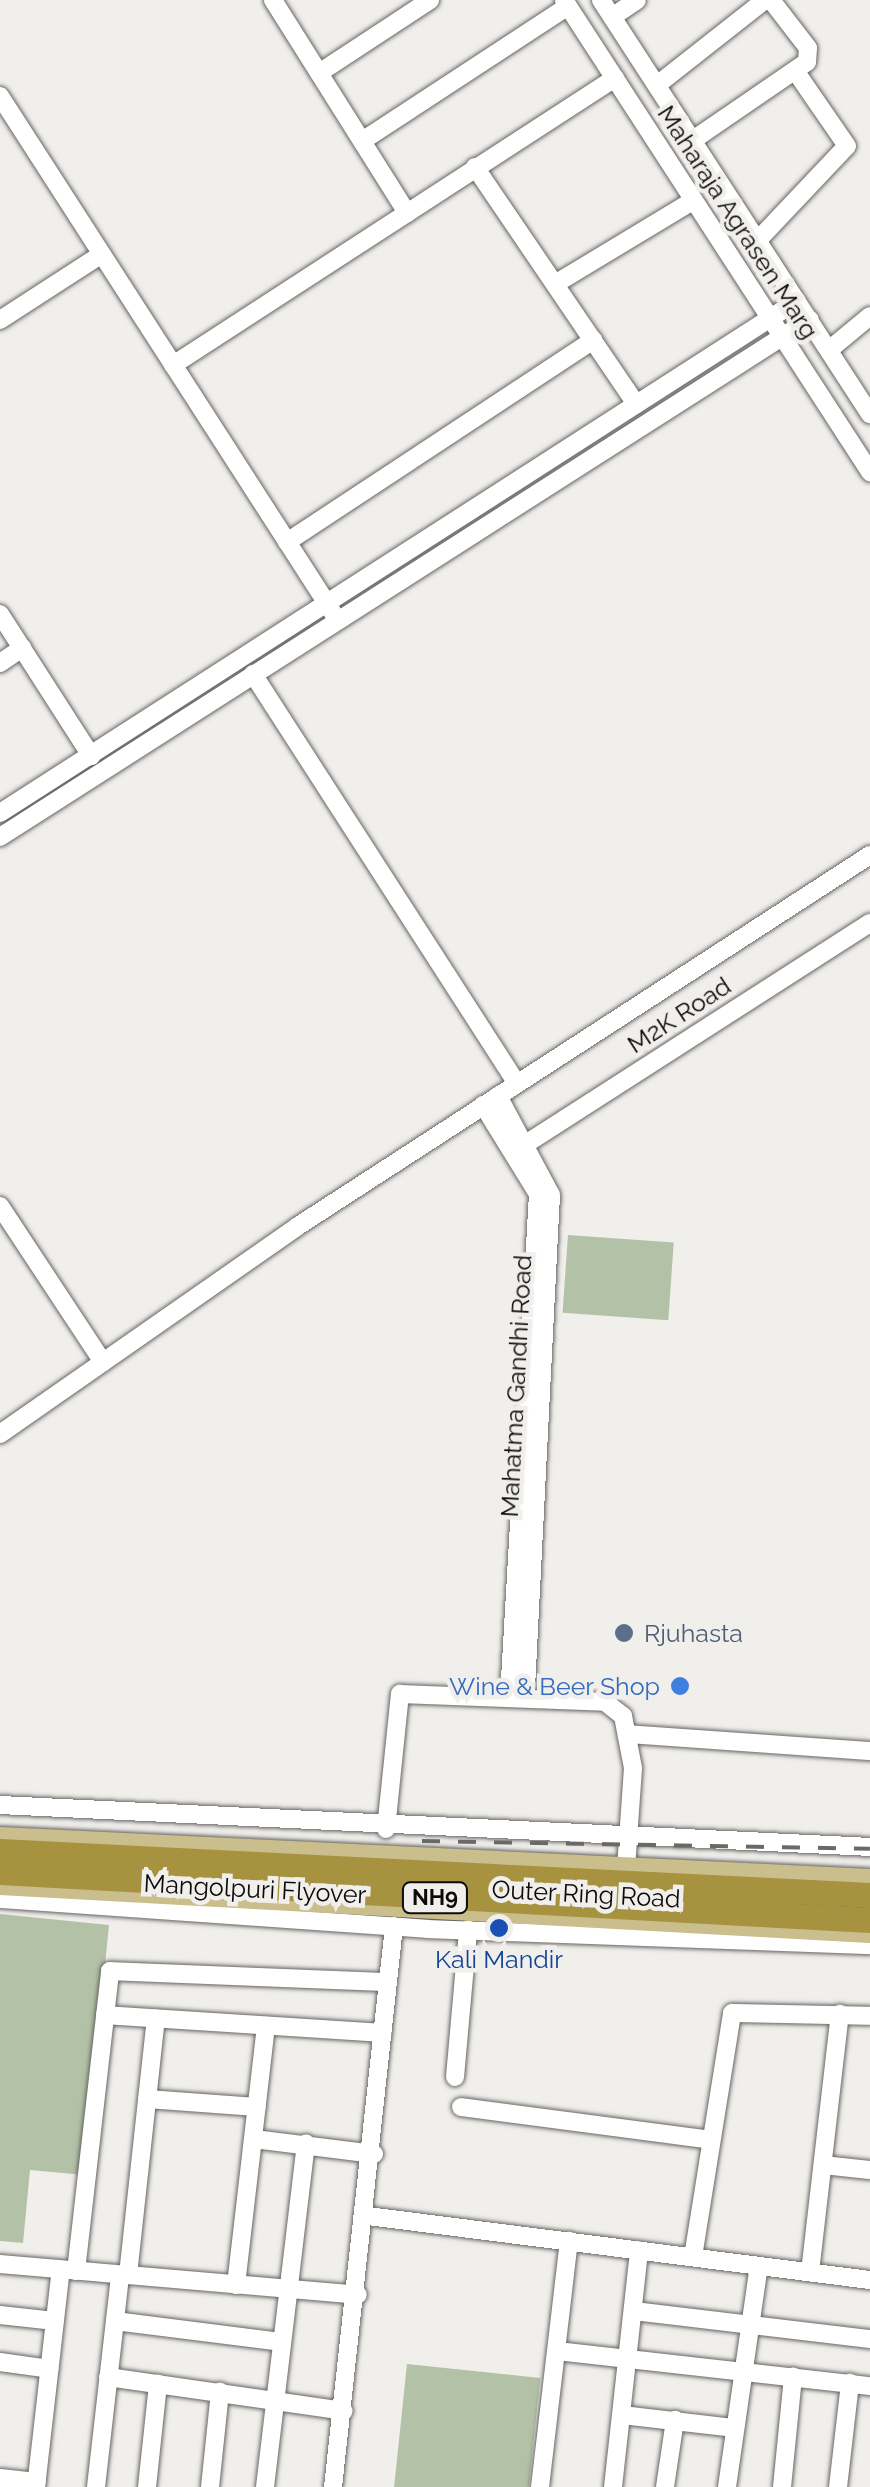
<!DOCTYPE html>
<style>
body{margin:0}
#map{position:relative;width:870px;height:2487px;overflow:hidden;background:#f1efec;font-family:Raleway,sans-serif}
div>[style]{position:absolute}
.green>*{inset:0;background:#b3c2a6;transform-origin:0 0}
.roads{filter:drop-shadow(0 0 2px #666562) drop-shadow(0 0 2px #666562)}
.minor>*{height:18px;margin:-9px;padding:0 9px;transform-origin:9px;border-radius:9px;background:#fff}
.major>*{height:20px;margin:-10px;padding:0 10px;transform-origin:10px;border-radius:10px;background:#cabe8c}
.highway>*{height:25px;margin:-12.5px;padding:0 12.5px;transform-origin:12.5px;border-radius:12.5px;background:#a7923f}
.rail>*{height:4px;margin-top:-2px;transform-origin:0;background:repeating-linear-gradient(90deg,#6a6967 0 18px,transparent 0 36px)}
.dots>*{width:28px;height:28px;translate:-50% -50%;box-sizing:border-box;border:5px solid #f1efec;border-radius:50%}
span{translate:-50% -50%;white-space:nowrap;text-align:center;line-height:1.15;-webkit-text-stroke:9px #f1efec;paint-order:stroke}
.shield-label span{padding:2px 8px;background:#f1efec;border:2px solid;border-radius:8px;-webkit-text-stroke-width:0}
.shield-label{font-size:22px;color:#0c0b0a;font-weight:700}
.street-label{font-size:25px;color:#0c0b0a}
.service-label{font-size:25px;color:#4e5e75}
.left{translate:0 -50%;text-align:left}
.shop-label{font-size:25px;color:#366cbe}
.right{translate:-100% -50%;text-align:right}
.transit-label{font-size:25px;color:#164399}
</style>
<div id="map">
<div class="green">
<div style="left:568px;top:1235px;width:106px;height:78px;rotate:4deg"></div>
<div style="clip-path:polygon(0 1914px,109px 1925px,84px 2175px,30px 2170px,23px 2243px,0 2241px)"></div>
<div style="left:407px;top:2364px;width:134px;height:124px;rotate:6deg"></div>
</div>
<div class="roads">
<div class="minor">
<div style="left:273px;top:0;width:252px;rotate:57.8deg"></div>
<div style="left:564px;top:0;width:563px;rotate:57.04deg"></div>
<div style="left:601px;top:0;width:494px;rotate:57deg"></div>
<div style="left:612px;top:17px;width:30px;rotate:-34deg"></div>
<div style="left:319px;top:73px;width:133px;rotate:-33.3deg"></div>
<div style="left:657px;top:85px;width:137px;rotate:-38.2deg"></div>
<div style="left:0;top:96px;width:615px;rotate:57.21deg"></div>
<div style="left:693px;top:140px;width:138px;rotate:-34.4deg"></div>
<div style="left:807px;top:62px;width:14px;rotate:-86deg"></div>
<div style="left:808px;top:48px;width:61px;rotate:-127.6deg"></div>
<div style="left:362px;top:141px;width:246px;rotate:-33.2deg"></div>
<div style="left:475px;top:167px;width:287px;rotate:55.8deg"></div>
<div style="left:758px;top:240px;width:129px;rotate:-46.6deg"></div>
<div style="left:847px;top:146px;width:90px;rotate:-124.6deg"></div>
<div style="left:555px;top:284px;width:162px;rotate:-31.1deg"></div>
<div style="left:0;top:320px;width:121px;rotate:-32.9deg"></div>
<div style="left:829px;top:350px;width:53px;rotate:-39.7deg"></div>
<div style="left:173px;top:365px;width:527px;rotate:-33deg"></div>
<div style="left:287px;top:542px;width:367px;rotate:-33.4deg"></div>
<div style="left:0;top:614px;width:169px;rotate:57.3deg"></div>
<div style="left:0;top:663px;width:27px;rotate:-34deg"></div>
<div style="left:253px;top:674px;width:487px;rotate:57.2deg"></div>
<div style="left:0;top:813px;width:947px;rotate:-32.72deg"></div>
<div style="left:0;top:837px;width:961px;rotate:-32.6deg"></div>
<div style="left:498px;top:1096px;width:112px;rotate:61.8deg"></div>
<div style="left:551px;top:1195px;width:499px;rotate:92.9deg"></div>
<div style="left:483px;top:1105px;width:105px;rotate:58.3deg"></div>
<div style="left:538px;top:1194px;width:499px;rotate:93.3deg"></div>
<div style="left:521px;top:1147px;width:415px;rotate:-32.7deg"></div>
<div style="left:0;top:1206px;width:187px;rotate:56.6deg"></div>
<div style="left:0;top:1434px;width:363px;rotate:-34.9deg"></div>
<div style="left:298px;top:1226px;width:682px;rotate:-32.97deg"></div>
<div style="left:627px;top:1734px;width:244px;rotate:4deg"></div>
<div style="left:0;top:1805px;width:871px;rotate:2.76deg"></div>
<div style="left:386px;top:1829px;width:136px;rotate:-84.1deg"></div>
<div style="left:400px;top:1694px;width:205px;rotate:2.2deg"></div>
<div style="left:605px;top:1702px;width:23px;rotate:38deg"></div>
<div style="left:623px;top:1716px;width:53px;rotate:79.1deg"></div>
<div style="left:633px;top:1768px;width:100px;rotate:94deg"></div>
<div style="left:0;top:1899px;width:429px;rotate:4deg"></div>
<div style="left:428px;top:1929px;width:442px;rotate:2.1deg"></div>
<div style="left:105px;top:2015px;width:278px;rotate:3.7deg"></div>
<div style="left:455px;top:2077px;width:148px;rotate:-84.9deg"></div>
<div style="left:147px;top:2099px;width:110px;rotate:4.2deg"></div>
<div style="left:461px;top:2107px;width:251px;rotate:7.5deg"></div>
<div style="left:254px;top:2139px;width:121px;rotate:7.1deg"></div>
<div style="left:823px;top:2165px;width:47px;rotate:6.1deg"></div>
<div style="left:368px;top:2216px;width:506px;rotate:7.27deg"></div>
<div style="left:693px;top:2257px;width:247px;rotate:-80.9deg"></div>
<div style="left:732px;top:2013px;width:138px;rotate:1.2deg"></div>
<div style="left:0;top:2264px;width:359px;rotate:4.9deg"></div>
<div style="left:76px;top:2271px;width:302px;rotate:-83.5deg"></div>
<div style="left:110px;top:1971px;width:278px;rotate:2.3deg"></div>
<div style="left:810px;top:2272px;width:260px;rotate:-83.4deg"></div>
<div style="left:128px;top:2275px;width:258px;rotate:-83.8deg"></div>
<div style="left:236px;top:2285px;width:261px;rotate:-83.4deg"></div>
<div style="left:634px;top:2311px;width:238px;rotate:6.8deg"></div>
<div style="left:0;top:2315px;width:55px;rotate:6.2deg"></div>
<div style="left:115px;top:2321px;width:167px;rotate:7.2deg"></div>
<div style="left:557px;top:2351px;width:315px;rotate:6.4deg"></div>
<div style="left:0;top:2362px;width:50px;rotate:8deg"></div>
<div style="left:108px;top:2377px;width:238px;rotate:8.2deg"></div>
<div style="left:622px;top:2415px;width:114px;rotate:6.6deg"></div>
<div style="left:0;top:2478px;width:37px;rotate:6deg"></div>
<div style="left:36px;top:2487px;width:219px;rotate:-83.5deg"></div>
<div style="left:96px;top:2487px;width:213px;rotate:-83.5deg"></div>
<div style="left:147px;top:2487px;width:104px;rotate:-83.9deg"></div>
<div style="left:210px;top:2487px;width:96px;rotate:-84deg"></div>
<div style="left:265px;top:2487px;width:346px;rotate:-83.2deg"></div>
<div style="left:333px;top:2487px;width:564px;rotate:-83.79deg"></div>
<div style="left:540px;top:2487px;width:248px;rotate:-83.3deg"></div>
<div style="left:613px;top:2487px;width:238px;rotate:-83.7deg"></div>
<div style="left:665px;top:2487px;width:68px;rotate:-81.5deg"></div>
<div style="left:727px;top:2487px;width:223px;rotate:-81.8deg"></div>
<div style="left:782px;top:2487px;width:111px;rotate:-84.3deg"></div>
<div style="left:838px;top:2487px;width:105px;rotate:-83.4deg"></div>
</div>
<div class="major">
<div style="left:0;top:1837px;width:871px;rotate:2.76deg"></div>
<div style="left:0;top:1885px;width:871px;rotate:3.16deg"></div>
</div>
<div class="highway">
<div style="left:0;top:1851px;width:871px;rotate:2.9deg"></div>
<div style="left:0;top:1872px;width:871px;rotate:3.16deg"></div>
</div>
</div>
<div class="rail">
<div style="left:422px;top:1841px;width:448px;rotate:1deg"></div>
</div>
<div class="dots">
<div style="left:624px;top:1633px;background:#5c6f8a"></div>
<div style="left:680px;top:1686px;background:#3f7fe0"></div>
<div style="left:499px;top:1928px;background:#1a4fb4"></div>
</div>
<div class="shield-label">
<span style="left:435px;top:1898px">NH9</span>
</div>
<div class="street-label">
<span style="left:738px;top:222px;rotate:57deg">Maharaja Agrasen Marg</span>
<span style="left:679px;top:1015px;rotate:-33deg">M2K Road</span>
<span style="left:516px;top:1386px;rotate:-87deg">Mahatma Gandhi Road</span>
<span style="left:255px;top:1889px;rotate:3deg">Mangolpuri Flyover</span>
<span style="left:586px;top:1894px;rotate:3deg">Outer Ring Road</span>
</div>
<div class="service-label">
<span class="left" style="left:644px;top:1633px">Rjuhasta</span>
</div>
<div class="shop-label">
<span class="right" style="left:660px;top:1686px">Wine &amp; Beer Shop</span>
</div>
<div class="transit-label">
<span style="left:499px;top:1959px">Kali Mandir</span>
</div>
</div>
